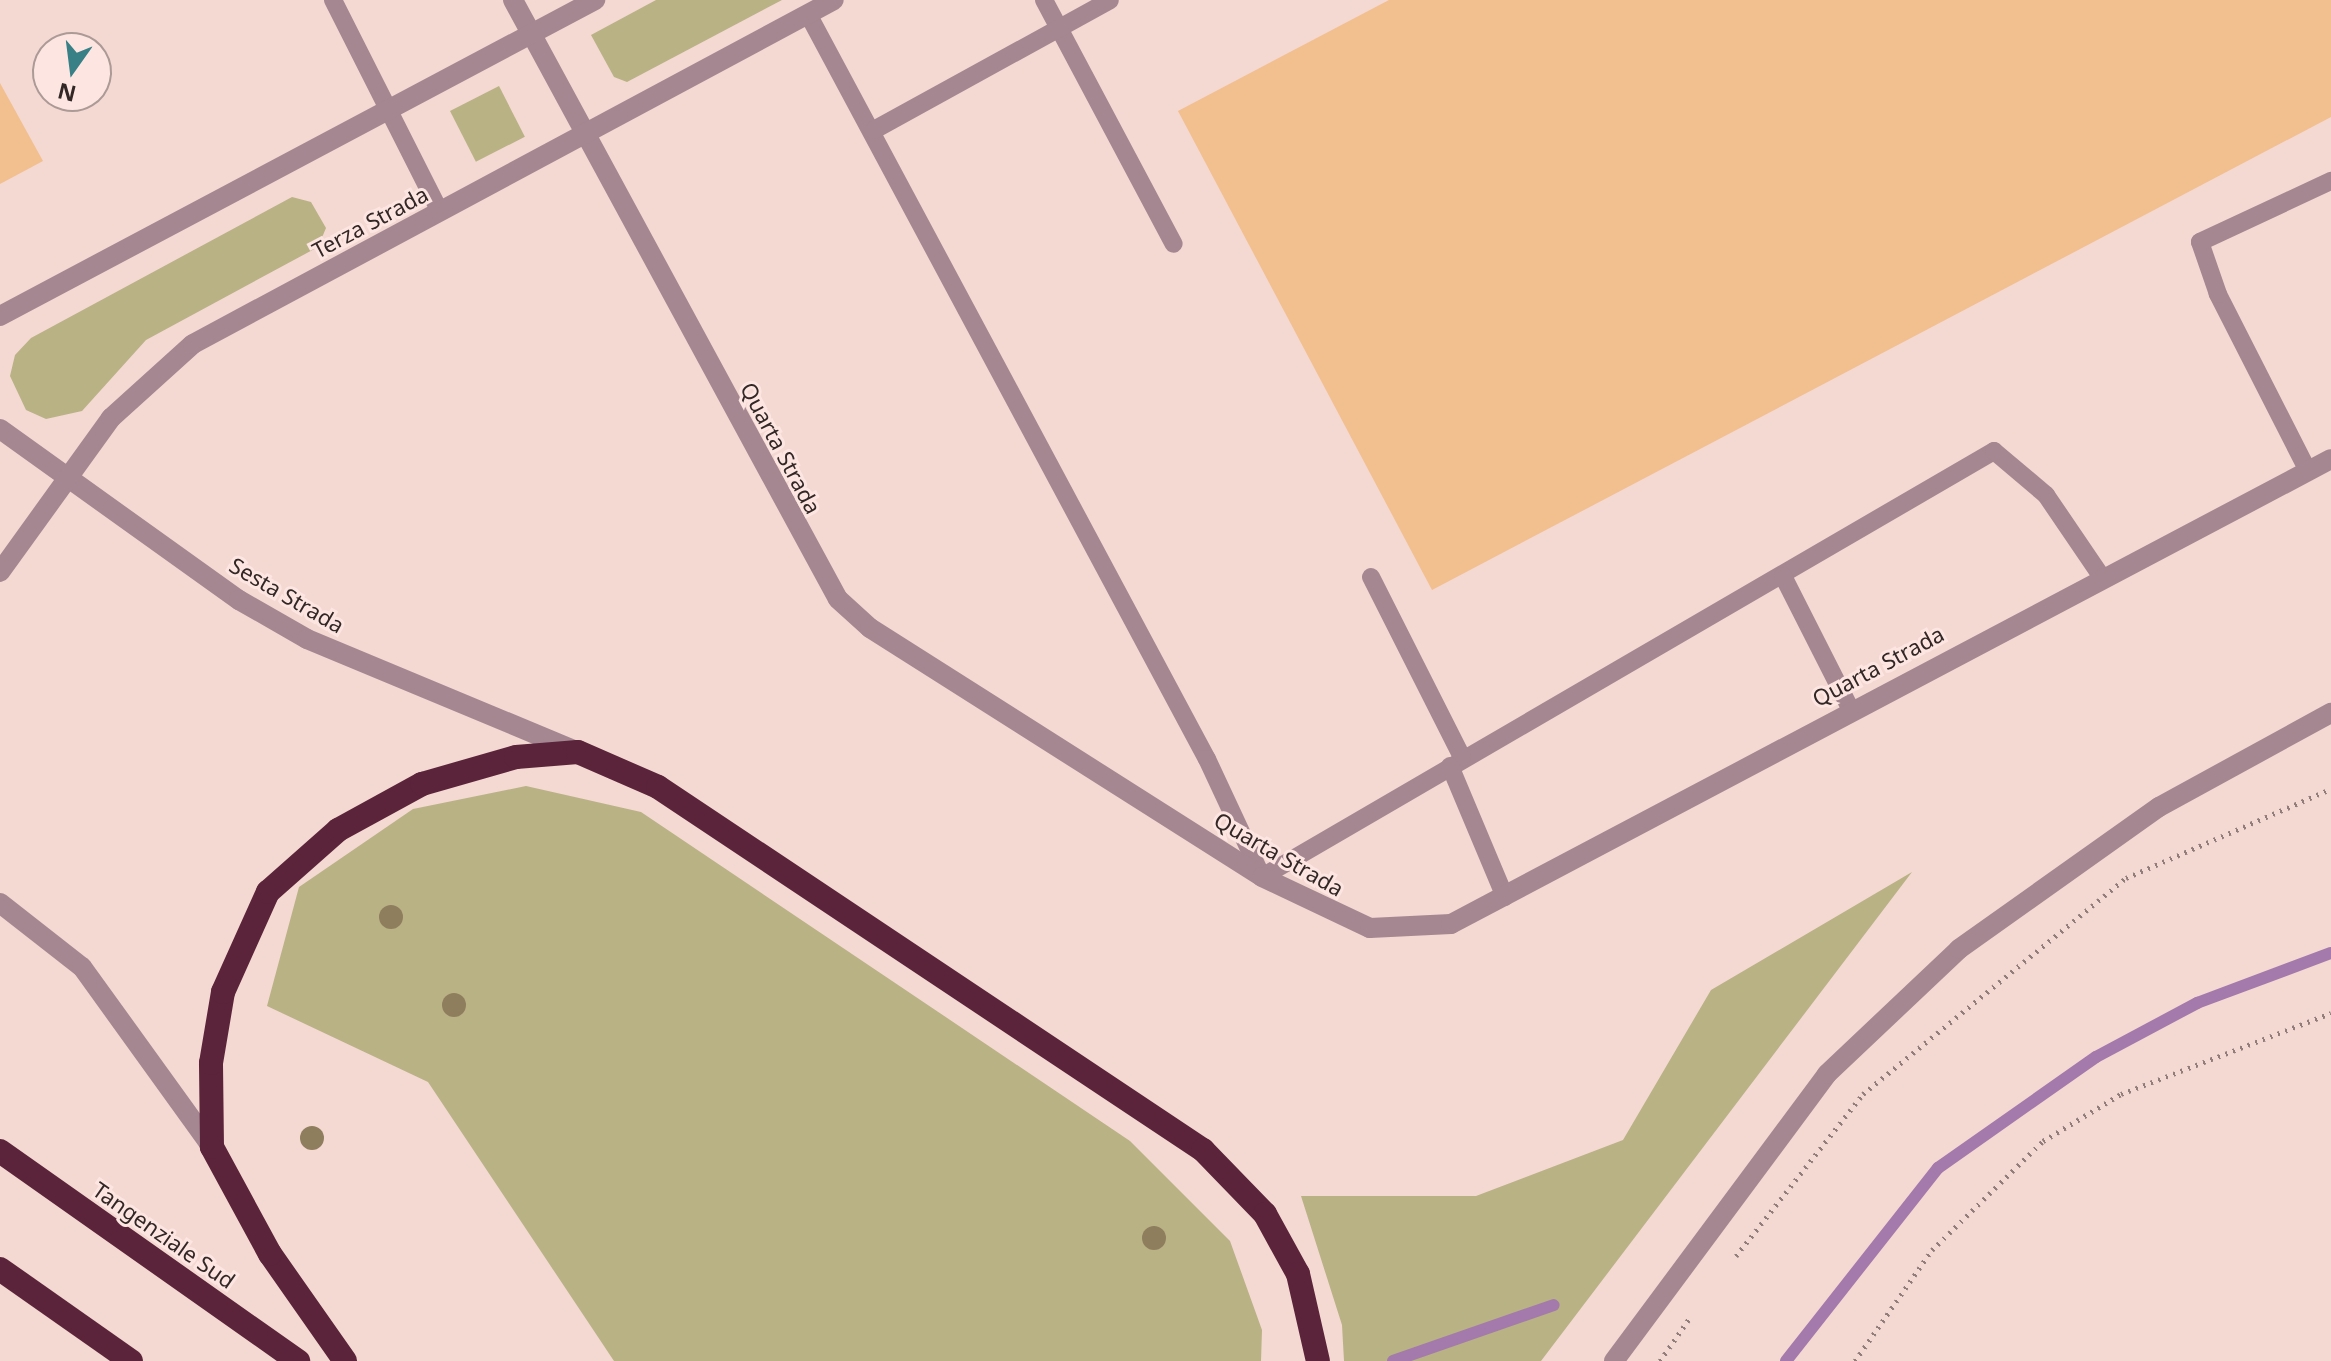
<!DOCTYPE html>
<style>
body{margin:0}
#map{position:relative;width:2331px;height:1361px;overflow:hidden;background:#f4d8d2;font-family:"Noto Sans",sans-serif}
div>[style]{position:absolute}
.green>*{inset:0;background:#b9b285;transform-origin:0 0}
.stream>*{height:12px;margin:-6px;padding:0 6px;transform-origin:6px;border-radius:6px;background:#a37aab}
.building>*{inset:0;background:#f2bf8f}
.path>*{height:5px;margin-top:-2.5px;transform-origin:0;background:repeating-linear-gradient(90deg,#917d7a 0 2px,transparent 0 8px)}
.service>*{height:18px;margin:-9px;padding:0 9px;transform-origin:9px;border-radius:9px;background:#a48791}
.minor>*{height:20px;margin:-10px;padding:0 10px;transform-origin:10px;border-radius:10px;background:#a48791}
.tertiary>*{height:20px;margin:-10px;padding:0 10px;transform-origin:10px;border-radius:10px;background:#a48791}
.motorway>*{height:24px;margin:-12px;padding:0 12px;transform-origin:12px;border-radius:12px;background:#5b243b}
.trees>*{width:24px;height:24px;margin:-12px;border-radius:50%;background:#8f7e5e}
span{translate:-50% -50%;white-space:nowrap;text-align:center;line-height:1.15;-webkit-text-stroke:6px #fde6e2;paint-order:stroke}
.street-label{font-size:22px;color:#322725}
.north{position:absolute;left:32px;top:32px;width:80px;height:80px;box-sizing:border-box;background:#fde6e2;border:2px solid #ac9a96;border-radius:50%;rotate:194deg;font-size:22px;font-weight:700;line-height:32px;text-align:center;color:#322725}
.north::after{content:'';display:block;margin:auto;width:28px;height:36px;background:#388086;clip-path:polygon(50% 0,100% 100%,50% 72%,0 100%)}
</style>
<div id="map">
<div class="green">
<div style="clip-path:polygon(656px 0,782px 0,627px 82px,614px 77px,591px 35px)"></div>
<div style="left:499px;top:86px;width:57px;height:55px;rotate:63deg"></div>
<div style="clip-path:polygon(292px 197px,311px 202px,326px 228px,318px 247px,146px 340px,82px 411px,46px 419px,26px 410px,10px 376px,15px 355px,31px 338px)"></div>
<div style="clip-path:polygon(526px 786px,641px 812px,1130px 1141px,1230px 1241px,1262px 1330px,1261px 1361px,614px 1361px,428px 1082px,267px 1006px,299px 887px,413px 809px)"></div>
<div style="clip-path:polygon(1912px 872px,1541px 1361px,1344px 1361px,1342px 1325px,1301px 1196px,1476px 1196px,1623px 1140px,1711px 990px)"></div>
</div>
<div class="stream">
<div style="left:1393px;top:1361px;width:170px;rotate:-19.2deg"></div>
<div style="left:1786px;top:1361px;width:246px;rotate:-51.8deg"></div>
<div style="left:1938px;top:1168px;width:193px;rotate:-35.1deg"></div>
<div style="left:2096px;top:1057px;width:115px;rotate:-28.1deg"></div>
<div style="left:2197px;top:1003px;width:143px;rotate:-20.5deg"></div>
</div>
<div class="building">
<div style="clip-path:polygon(1389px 0,2331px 0,2331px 117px,1432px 590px,1178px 111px)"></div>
<div style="clip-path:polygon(0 83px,43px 161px,0 184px)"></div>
</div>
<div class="path">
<div style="left:1736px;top:1256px;width:206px;rotate:-51.9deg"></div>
<div style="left:1863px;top:1094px;width:340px;rotate:-39.4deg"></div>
<div style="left:2126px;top:878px;width:223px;rotate:-23.5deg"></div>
<div style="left:1660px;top:1361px;width:51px;rotate:-55.4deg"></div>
<div style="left:1855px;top:1361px;width:135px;rotate:-55.3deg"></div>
<div style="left:1932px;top:1250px;width:156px;rotate:-44.5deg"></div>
<div style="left:2043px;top:1141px;width:91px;rotate:-31.1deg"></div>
<div style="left:2121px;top:1094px;width:225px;rotate:-21.1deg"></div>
</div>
<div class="service">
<div style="left:333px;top:0;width:237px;rotate:63.2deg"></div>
<div style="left:1044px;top:0;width:276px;rotate:62deg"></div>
<div style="left:808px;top:14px;width:845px;rotate:61.83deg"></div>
<div style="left:1207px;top:759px;width:130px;rotate:65deg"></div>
<div style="left:1262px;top:877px;width:847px;rotate:-30.2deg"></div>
<div style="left:1994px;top:451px;width:68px;rotate:40.2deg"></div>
<div style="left:2046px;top:495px;width:98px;rotate:55.8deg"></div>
<div style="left:874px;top:130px;width:269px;rotate:-28.8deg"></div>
<div style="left:2308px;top:471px;width:199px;rotate:-117deg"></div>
<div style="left:2218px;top:294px;width:55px;rotate:-109.1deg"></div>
<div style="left:2200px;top:242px;width:145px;rotate:-25deg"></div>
<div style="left:1783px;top:576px;width:148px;rotate:63.1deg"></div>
<div style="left:1371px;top:577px;width:202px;rotate:63.2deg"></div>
<div style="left:1450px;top:766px;width:142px;rotate:67.2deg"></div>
</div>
<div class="minor">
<div style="left:513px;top:0;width:681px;rotate:61.52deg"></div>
<div style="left:838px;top:599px;width:43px;rotate:42.2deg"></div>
<div style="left:870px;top:628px;width:464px;rotate:32.4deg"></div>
<div style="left:1262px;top:877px;width:119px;rotate:25.3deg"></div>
<div style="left:1370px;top:928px;width:81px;rotate:-2.8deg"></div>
<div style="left:1451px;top:924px;width:995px;rotate:-27.85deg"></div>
<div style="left:0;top:316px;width:674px;rotate:-27.97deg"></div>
<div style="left:0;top:429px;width:294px;rotate:35.6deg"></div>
<div style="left:239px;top:600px;width:78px;rotate:29.8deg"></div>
<div style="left:307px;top:639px;width:294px;rotate:22.6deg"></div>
<div style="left:0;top:572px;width:190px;rotate:-54.2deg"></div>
<div style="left:111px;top:418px;width:110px;rotate:-42.1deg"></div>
<div style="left:193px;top:344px;width:727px;rotate:-28.22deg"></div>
<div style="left:0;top:903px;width:104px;rotate:38deg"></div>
<div style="left:82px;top:967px;width:222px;rotate:54.2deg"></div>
</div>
<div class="tertiary">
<div style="left:1614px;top:1361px;width:357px;rotate:-53.4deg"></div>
<div style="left:1827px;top:1074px;width:182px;rotate:-43.4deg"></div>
<div style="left:1959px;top:949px;width:245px;rotate:-35.4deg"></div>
<div style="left:2159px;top:807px;width:196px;rotate:-28.7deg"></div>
</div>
<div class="motorway">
<div style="left:0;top:1151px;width:365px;rotate:35.2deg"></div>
<div style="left:0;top:1269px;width:160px;rotate:35.1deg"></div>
<div style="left:345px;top:1361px;width:131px;rotate:-125deg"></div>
<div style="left:270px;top:1254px;width:122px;rotate:-118.5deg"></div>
<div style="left:212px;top:1147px;width:84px;rotate:-90.7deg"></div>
<div style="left:211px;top:1063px;width:72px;rotate:-80.4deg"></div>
<div style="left:223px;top:992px;width:110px;rotate:-65.8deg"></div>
<div style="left:268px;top:892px;width:94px;rotate:-41.5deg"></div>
<div style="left:338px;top:830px;width:96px;rotate:-28.7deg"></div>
<div style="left:422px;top:784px;width:98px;rotate:-16deg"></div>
<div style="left:516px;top:757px;width:62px;rotate:-4.6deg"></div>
<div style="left:578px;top:752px;width:87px;rotate:23.6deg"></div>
<div style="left:658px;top:787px;width:655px;rotate:33.67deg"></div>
<div style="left:1203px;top:1150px;width:89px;rotate:45.9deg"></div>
<div style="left:1265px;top:1214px;width:68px;rotate:61.2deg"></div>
<div style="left:1298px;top:1274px;width:89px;rotate:77.1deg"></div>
</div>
<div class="trees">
<div style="left:391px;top:917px"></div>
<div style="left:454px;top:1005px"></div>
<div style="left:312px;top:1138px"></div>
<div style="left:1154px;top:1238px"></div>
</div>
<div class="street-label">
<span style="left:370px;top:222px;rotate:-28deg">Terza Strada</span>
<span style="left:781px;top:448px;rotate:62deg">Quarta Strada</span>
<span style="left:287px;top:595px;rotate:30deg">Sesta Strada</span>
<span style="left:1878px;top:666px;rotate:-28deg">Quarta Strada</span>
<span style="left:1279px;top:854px;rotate:30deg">Quarta Strada</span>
<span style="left:164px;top:1235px;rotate:35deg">Tangenziale Sud</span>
</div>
<div class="north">N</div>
</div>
